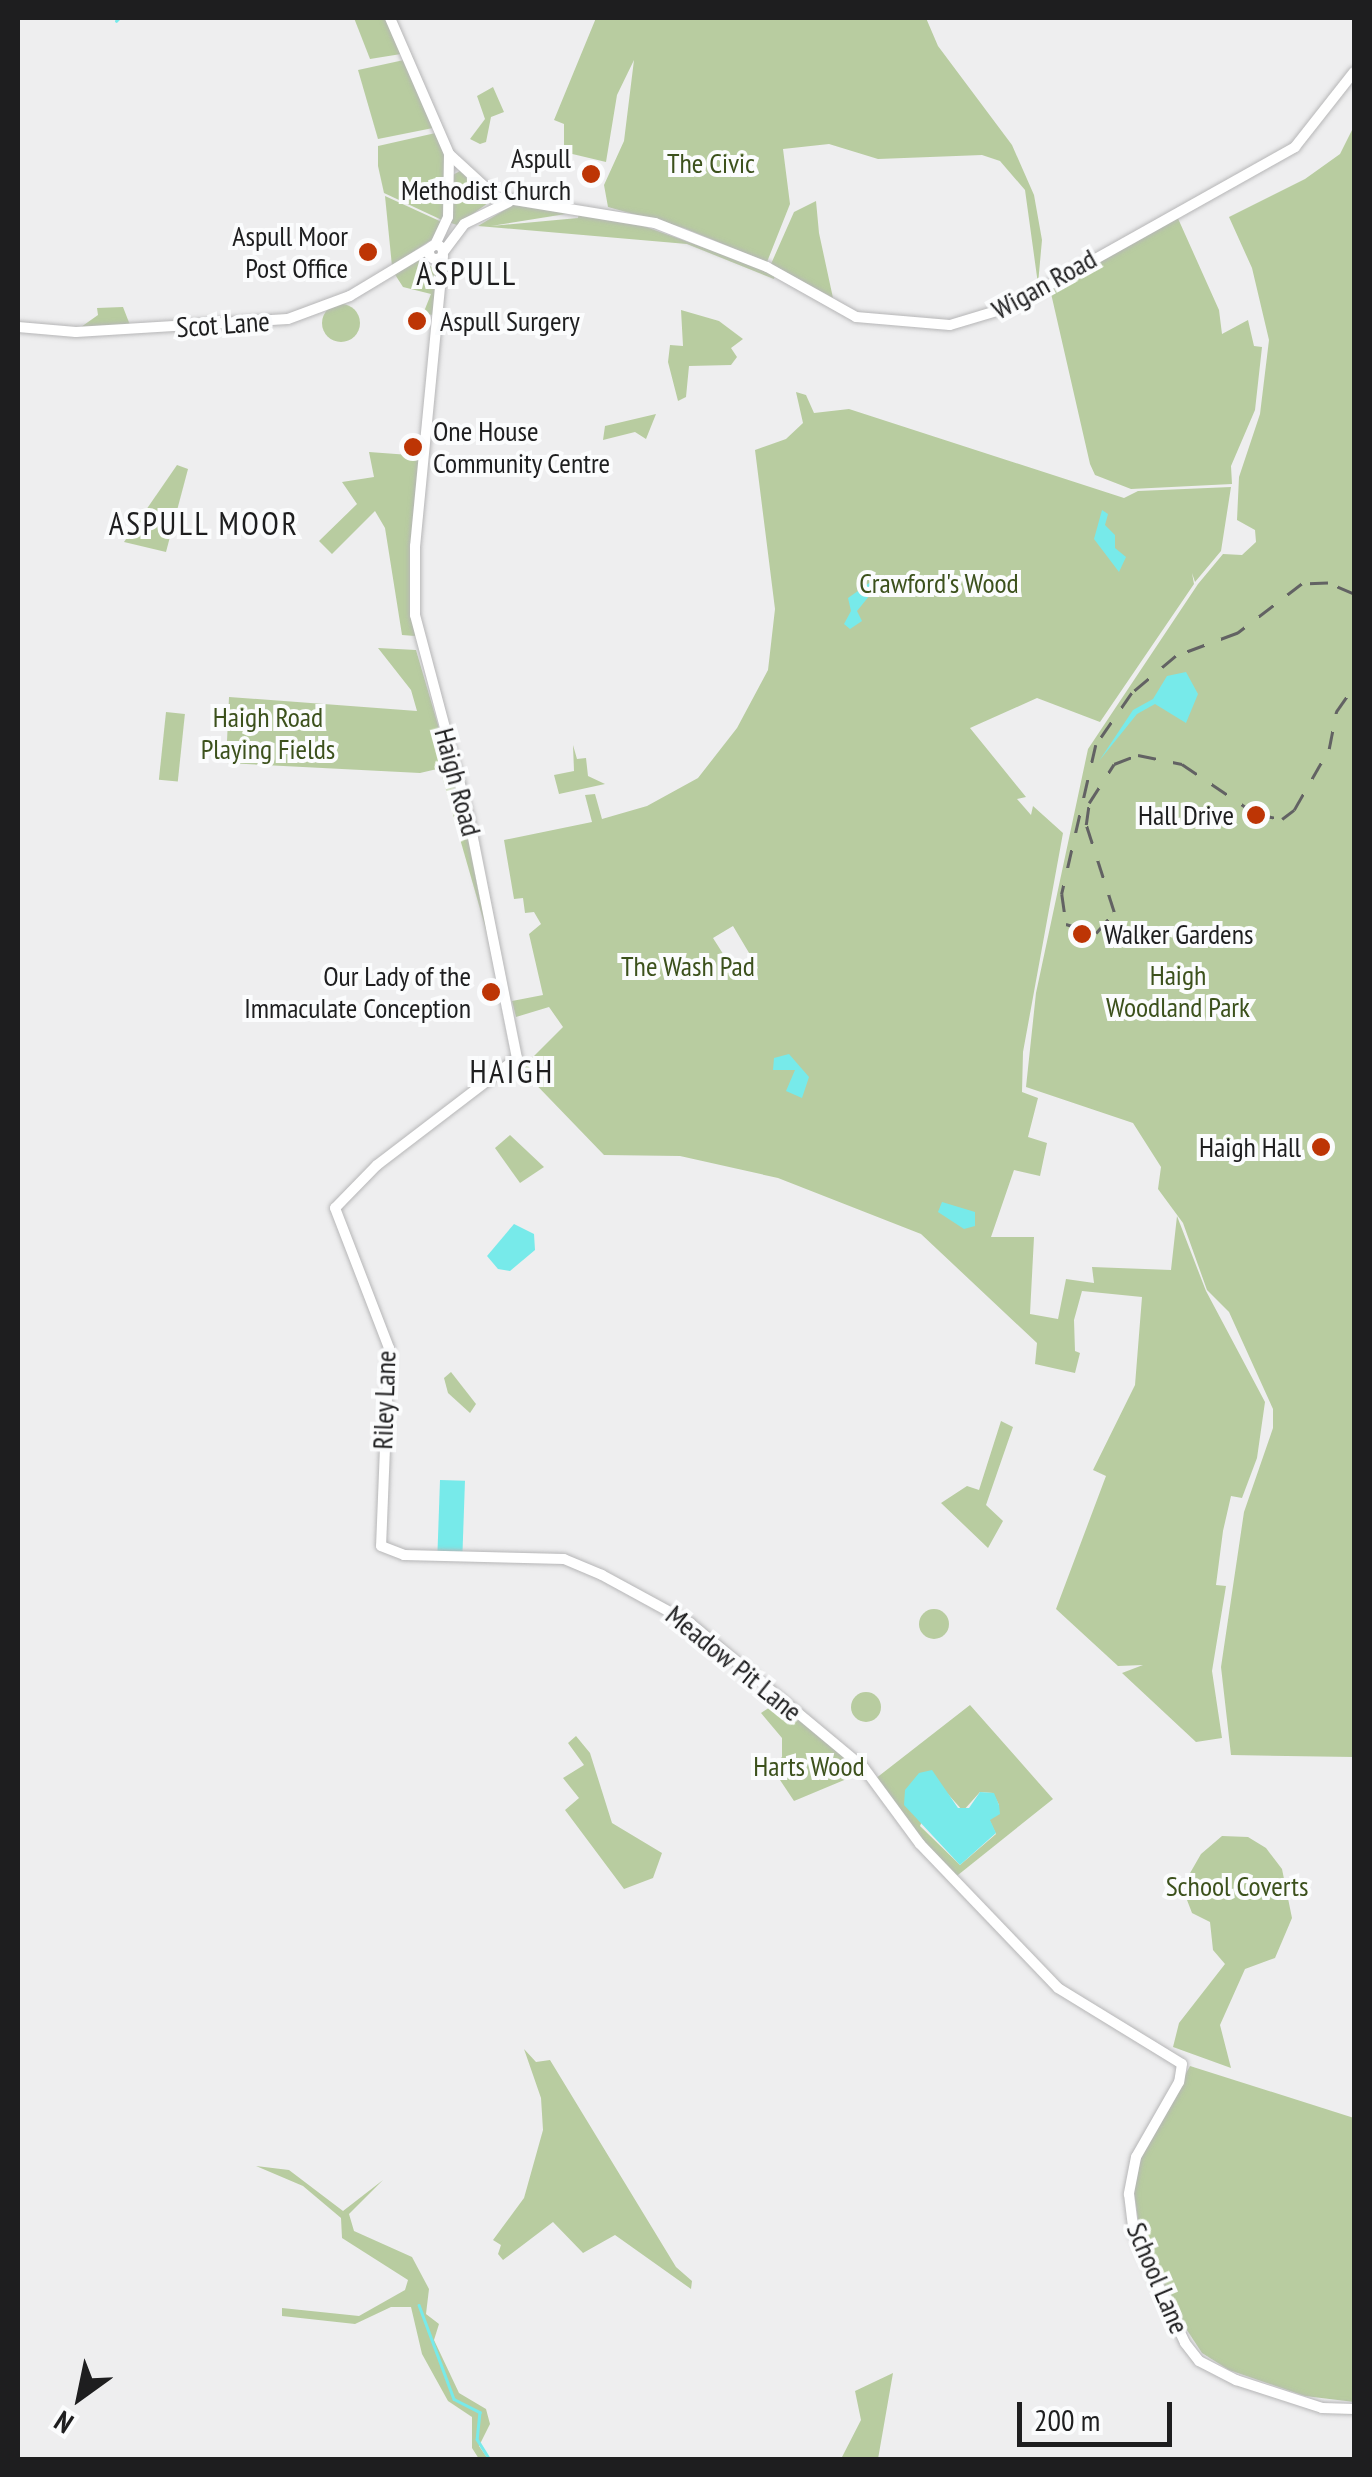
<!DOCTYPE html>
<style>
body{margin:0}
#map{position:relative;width:1372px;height:2477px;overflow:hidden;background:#eeeeef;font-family:"PT Sans Narrow",sans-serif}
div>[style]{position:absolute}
.green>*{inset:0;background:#b8cca0;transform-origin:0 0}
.round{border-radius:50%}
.water>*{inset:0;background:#77eaea;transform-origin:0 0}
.stream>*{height:2.5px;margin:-1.25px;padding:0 1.25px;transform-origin:1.25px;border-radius:1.25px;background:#77eaea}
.roads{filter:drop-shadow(0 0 2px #b6b6b7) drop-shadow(0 0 2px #b6b6b7)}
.major>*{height:10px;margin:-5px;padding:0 5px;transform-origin:5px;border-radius:5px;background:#fff}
.major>.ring{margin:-5px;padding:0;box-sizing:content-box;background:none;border:10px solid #fff;border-radius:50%}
.rail>*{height:2.5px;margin-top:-1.25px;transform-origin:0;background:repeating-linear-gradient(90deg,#626263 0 18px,transparent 0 36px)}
.dots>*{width:28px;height:28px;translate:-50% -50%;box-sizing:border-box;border:5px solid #fbfcfd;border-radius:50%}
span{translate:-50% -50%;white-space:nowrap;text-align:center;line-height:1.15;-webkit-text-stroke:8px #fbfcfd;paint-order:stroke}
.poi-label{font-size:28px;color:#1e1e1f}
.right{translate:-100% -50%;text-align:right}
.left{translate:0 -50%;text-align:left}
.park-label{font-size:28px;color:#3c511c}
.street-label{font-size:28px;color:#1e1e1f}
.quarter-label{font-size:32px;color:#1e1e1f;letter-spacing:2.5px}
.frame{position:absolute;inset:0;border:20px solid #1e1e1f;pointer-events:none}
.north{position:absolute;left:30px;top:2347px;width:100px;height:100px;-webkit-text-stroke:8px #fbfcfd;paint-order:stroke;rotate:213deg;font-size:28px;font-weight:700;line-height:40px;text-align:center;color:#1e1e1f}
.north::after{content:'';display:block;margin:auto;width:35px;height:45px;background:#1e1e1f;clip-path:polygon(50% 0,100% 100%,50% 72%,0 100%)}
.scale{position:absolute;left:1017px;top:2402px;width:155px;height:45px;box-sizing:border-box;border:5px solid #1e1e1f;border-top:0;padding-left:12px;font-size:30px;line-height:35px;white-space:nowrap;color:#1e1e1f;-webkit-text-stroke:8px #fbfcfd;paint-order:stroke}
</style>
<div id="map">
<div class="green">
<div style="clip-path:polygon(354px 18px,385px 18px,401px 54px,370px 59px)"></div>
<div style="clip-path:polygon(596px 18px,926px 18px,938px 46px,1012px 145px,1034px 195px,1042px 240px,1038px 284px,1025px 190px,1000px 161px,982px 155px,878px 159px,829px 144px,783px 149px,790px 204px,767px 262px,684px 228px,608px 207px,604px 185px,624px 141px,634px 60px,617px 95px,606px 162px,564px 152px,564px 124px,554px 120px)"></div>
<div style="clip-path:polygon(404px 60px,438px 127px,378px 139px,358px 70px)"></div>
<div style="clip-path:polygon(493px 87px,504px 112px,491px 117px,486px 142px,480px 144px,470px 139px,485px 119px,477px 96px)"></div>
<div style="clip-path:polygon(1353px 128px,1354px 1757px,1231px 1755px,1221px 1667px,1244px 1512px,1273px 1428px,1273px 1409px,1229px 1312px,1207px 1290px,1183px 1223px,1158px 1189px,1161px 1167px,1133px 1123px,1026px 1087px,1036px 993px,1088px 749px,1198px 584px,1223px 554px,1242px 555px,1256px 542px,1255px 530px,1237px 520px,1239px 477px,1260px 414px,1269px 340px,1252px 268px,1229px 217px,1305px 179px,1340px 154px)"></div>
<div style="clip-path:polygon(440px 132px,445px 153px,444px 221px,384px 193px,378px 166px,378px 146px)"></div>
<div style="clip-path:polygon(460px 171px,491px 201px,457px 225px,451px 223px,451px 176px)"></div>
<div style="clip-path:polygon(385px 196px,444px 223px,434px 238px,392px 266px)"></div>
<div style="clip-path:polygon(816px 201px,819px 233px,833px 298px,771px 264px,794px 212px)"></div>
<div style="clip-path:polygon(513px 205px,572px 213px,491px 226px,578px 218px,579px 211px,621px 218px,775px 273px,774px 279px,687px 244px,478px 226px)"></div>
<div style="clip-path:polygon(1176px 214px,1219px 310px,1222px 334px,1248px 320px,1254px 346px,1262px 347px,1255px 410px,1231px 466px,1232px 484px,1131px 489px,1095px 475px,1090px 464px,1050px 289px)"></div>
<div style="clip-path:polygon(415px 259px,438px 270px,434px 315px,407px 312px,425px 309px,431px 294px,403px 287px,394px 273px)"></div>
<div class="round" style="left:322px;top:304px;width:38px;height:38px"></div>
<div style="clip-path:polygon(123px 307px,130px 325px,81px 327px,98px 315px,97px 308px)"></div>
<div style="clip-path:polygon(681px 310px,719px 321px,743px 339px,731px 348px,737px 357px,731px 365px,689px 366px,686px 397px,678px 401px,668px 362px,670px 345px,683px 346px)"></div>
<div style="clip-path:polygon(evenodd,796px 392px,806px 395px,814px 413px,849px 409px,1124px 498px,1138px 491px,1231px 487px,1221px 551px,1195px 582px,1192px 573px,1194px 584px,1100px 722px,1037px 698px,970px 728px,1026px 797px,1017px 799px,1031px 815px,1033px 806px,1063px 833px,1023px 1052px,1022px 1092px,1038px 1098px,1028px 1137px,1047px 1143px,1040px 1176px,1014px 1170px,991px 1237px,1034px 1237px,1030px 1314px,1058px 1319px,1066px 1279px,1094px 1283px,1092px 1267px,1171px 1270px,1177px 1216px,1206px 1291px,1265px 1402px,1257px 1458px,1242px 1498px,1231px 1496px,1223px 1531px,1216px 1585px,1226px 1586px,1212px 1671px,1222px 1738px,1196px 1742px,1122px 1673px,1143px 1665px,1118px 1666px,1056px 1609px,1106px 1476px,1093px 1470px,1135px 1385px,1142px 1297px,1082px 1291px,1074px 1320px,1075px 1351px,1080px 1353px,1075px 1373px,1035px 1364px,1037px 1343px,921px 1234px,778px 1178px,680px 1156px,604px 1155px,521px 1069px,563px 1027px,549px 1007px,516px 1017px,512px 1001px,543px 995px,529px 934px,541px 924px,534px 912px,525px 913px,523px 898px,514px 899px,504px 840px,592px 822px,585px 795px,595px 794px,602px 819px,647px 806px,698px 778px,737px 728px,768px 670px,775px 609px,755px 450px,786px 439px,803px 423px,796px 392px,733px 926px,758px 968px,739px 979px,713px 938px,733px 926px)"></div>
<div style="clip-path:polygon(656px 414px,646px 439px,635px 432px,603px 440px,605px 426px)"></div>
<div style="clip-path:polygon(369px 452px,423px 456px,415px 636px,402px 635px,385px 528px,375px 511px,332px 554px,319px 541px,357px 504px,342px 482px,374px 477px)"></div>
<div style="clip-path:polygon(177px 465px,188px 469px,166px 552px,124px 542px)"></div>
<div style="clip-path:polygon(378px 648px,416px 650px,450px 766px,420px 773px,226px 763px,229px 697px,417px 711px,411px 690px)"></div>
<div style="left:166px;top:712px;width:19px;height:68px;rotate:6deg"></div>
<div style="clip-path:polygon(573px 745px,577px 759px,586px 758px,588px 776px,605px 784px,559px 794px,554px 775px,574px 771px)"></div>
<div style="clip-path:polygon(453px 772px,462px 797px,489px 940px,442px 776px)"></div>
<div style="clip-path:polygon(510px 1135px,544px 1167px,520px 1183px,495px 1148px)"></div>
<div style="clip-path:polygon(451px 1372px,476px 1404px,470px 1413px,448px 1393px,444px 1378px)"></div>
<div style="clip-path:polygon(1001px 1421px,1013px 1427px,986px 1505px,1003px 1521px,988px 1548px,941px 1503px,967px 1486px,979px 1490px)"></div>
<div class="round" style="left:919px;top:1609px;width:30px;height:30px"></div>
<div class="round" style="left:851px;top:1692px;width:30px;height:30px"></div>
<div style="clip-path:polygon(778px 1702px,847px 1759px,861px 1773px,794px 1801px,772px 1768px,782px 1757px,782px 1738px,761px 1713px)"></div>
<div style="clip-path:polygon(evenodd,970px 1705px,1053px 1799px,953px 1879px,875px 1779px,970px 1705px,939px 1784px,963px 1811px,980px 1792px,993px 1793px,999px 1805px,989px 1819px,996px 1834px,960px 1865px,920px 1826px,939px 1784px)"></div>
<div style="clip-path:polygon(576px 1736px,590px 1753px,612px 1823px,662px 1853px,653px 1878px,624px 1889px,565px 1810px,579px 1798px,563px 1778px,584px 1765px,568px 1743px)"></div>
<div style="clip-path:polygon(1222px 1836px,1248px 1837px,1266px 1848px,1282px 1869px,1292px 1918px,1275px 1958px,1245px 1969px,1220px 2025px,1231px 2068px,1173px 2047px,1179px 2023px,1225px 1964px,1213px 1950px,1210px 1922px,1192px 1913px,1182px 1887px,1201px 1854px)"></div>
<div style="clip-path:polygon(524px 2049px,536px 2062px,550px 2060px,676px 2267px,692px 2281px,691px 2289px,615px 2235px,583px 2253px,553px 2222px,503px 2260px,498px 2254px,501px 2245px,493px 2240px,524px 2198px,543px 2130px,541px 2098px)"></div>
<div style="clip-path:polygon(1190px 2066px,1354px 2118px,1354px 2402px,1305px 2396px,1229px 2370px,1202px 2353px,1177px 2315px,1139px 2226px,1134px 2191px,1142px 2154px)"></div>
<div style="clip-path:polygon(256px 2166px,289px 2170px,343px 2211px,383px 2180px,349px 2214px,354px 2231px,412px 2257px,429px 2289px,426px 2314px,439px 2324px,434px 2340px,459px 2393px,486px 2409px,490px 2424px,479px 2446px,488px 2459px,479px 2459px,472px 2448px,472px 2417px,448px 2401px,422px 2354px,411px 2307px,391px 2307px,355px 2324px,282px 2316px,282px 2308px,359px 2316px,405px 2290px,408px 2280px,342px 2238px,341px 2218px,303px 2186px)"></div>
<div style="clip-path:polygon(893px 2373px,878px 2459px,841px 2459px,861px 2420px,855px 2391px)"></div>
</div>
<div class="water">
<div style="clip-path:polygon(1102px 510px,1108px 514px,1105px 525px,1115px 535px,1115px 548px,1126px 557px,1119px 572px,1094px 539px)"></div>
<div style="clip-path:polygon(872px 581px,874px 590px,857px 611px,862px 621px,850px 629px,844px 624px,851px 611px,848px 598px)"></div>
<div style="clip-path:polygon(1186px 672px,1198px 694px,1186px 723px,1155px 704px,1137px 714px,1099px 761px,1133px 710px,1153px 699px,1167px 676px)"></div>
<div style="clip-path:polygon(789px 1054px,809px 1077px,802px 1098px,786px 1091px,795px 1070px,773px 1070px,774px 1058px)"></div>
<div style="clip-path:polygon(942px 1202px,975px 1212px,975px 1226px,964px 1229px,938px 1212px)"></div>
<div style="clip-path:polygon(514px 1224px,534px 1234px,535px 1250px,510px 1271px,498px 1269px,487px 1256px)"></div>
<div style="left:440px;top:1480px;width:25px;height:72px;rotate:2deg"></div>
<div style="clip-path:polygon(932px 1770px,958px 1808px,969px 1808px,980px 1792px,994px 1793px,999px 1805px,1000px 1814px,990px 1820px,996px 1833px,960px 1865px,904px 1805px,905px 1790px,919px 1773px)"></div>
</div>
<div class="stream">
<div style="left:116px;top:21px;width:4px;rotate:-45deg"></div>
<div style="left:419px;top:2305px;width:100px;rotate:69.6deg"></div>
<div style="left:454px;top:2399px;width:29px;rotate:27deg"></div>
<div style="left:480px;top:2412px;width:27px;rotate:96deg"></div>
<div style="left:477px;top:2439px;width:25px;rotate:58deg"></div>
</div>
<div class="roads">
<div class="major">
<div style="left:390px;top:18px;width:148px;rotate:66.5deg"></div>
<div style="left:449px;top:154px;width:63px;rotate:90.9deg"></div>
<div style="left:448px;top:217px;width:31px;rotate:115deg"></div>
<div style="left:449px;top:154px;width:64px;rotate:42.5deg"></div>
<div style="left:496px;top:197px;width:161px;rotate:9.3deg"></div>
<div style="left:655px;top:223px;width:120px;rotate:21.4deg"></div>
<div style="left:767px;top:267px;width:102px;rotate:29.3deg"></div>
<div style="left:856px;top:317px;width:94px;rotate:4.9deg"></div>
<div style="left:950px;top:325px;width:63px;rotate:-16.7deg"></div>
<div style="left:1010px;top:307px;width:327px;rotate:-29.3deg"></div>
<div style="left:1295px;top:147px;width:95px;rotate:-51.8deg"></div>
<div class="ring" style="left:429px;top:245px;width:4px;height:4px"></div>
<div style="left:444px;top:251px;width:34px;rotate:-53deg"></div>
<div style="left:464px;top:224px;width:50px;rotate:-26.1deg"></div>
<div style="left:443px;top:256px;width:291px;rotate:95.5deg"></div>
<div style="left:415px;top:546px;width:69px;rotate:90deg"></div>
<div style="left:415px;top:615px;width:210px;rotate:75.1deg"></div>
<div style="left:469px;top:818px;width:245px;rotate:78.7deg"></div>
<div style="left:517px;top:1058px;width:176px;rotate:142.6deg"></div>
<div style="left:377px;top:1165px;width:60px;rotate:134.3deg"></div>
<div style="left:335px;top:1208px;width:150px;rotate:68.9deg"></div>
<div style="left:389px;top:1348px;width:198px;rotate:92.3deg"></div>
<div style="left:381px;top:1546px;width:25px;rotate:21deg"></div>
<div style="left:404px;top:1555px;width:160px;rotate:1.4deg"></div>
<div style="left:564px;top:1559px;width:41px;rotate:22.8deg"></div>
<div style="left:602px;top:1575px;width:100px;rotate:28.6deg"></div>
<div style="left:690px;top:1623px;width:226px;rotate:39.8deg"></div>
<div style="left:864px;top:1768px;width:94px;rotate:53.6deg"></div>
<div style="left:920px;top:1844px;width:199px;rotate:46.2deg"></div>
<div style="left:1058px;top:1988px;width:145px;rotate:31.5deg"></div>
<div style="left:1182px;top:2064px;width:18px;rotate:99deg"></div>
<div style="left:1179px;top:2082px;width:86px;rotate:119.8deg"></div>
<div style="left:1136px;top:2157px;width:38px;rotate:101deg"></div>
<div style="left:1129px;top:2194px;width:39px;rotate:83deg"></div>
<div style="left:1134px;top:2233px;width:121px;rotate:65.1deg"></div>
<div style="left:1185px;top:2343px;width:23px;rotate:52deg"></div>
<div style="left:1199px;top:2361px;width:42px;rotate:27.2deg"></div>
<div style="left:1236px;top:2380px;width:90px;rotate:18deg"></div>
<div style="left:1322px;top:2408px;width:32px;rotate:2deg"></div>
<div style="left:18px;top:327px;width:58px;rotate:4.9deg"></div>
<div style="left:76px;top:332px;width:212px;rotate:-3.5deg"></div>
<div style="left:288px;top:319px;width:66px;rotate:-20.4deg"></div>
<div style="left:350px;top:296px;width:97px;rotate:-31.1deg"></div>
</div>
</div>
<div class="rail">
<div style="left:1354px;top:594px;width:28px;rotate:-157deg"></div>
<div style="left:1328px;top:583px;width:26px;rotate:178deg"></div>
<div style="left:1302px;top:584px;width:81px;rotate:142.6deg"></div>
<div style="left:1238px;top:633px;width:66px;rotate:159.6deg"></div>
<div style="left:1176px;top:656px;width:57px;rotate:139.9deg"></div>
<div style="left:1132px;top:693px;width:63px;rotate:124.7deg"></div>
<div style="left:1096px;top:745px;width:153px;rotate:102.9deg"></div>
<div style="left:1062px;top:894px;width:30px;rotate:82deg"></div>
<div style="left:1066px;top:924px;width:31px;rotate:17deg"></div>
<div style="left:1096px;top:933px;width:28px;rotate:-49deg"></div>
<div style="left:1114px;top:912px;width:91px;rotate:-107.8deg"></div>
<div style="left:1086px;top:825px;width:22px;rotate:-82deg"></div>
<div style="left:1089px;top:803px;width:46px;rotate:-57.3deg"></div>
<div style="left:1114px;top:764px;width:26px;rotate:-21deg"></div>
<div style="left:1138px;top:755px;width:45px;rotate:11.6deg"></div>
<div style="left:1182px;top:764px;width:89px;rotate:34deg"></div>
<div style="left:1256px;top:814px;width:26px;rotate:11deg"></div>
<div style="left:1282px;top:819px;width:15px;rotate:-37deg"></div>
<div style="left:1294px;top:810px;width:70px;rotate:-60.2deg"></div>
<div style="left:1329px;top:749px;width:38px;rotate:-79deg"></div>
<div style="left:1336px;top:712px;width:32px;rotate:-55deg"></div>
</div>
<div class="dots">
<div style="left:591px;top:174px;background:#bd3505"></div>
<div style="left:368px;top:252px;background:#bd3505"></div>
<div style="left:417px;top:321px;background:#bd3505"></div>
<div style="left:413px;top:447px;background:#bd3505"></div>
<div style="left:1256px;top:815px;background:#bd3505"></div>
<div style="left:1082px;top:934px;background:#bd3505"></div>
<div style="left:491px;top:992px;background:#bd3505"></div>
<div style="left:1321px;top:1147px;background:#bd3505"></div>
</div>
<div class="poi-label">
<span class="right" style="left:571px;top:174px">Aspull<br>Methodist Church</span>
<span class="right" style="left:348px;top:252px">Aspull Moor<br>Post Office</span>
<span class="left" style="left:440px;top:321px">Aspull Surgery</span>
<span class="left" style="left:433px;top:447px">One House<br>Community Centre</span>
<span class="right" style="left:1234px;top:815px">Hall Drive</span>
<span class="left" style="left:1104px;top:934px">Walker Gardens</span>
<span class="right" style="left:471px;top:992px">Our Lady of the<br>Immaculate Conception</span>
<span class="right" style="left:1301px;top:1147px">Haigh Hall</span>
</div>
<div class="park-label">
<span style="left:711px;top:163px">The Civic</span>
<span style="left:939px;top:583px">Crawford's Wood</span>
<span style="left:268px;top:733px">Haigh Road<br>Playing Fields</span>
<span style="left:688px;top:966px">The Wash Pad</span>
<span style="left:1178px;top:991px">Haigh<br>Woodland Park</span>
<span style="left:809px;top:1766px">Harts Wood</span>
<span style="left:1237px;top:1886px">School Coverts</span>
</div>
<div class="street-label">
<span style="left:1044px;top:284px;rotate:-29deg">Wigan Road</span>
<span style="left:223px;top:324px;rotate:-4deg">Scot Lane</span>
<span style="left:458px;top:782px;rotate:75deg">Haigh Road</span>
<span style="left:384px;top:1400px;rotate:-88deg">Riley Lane</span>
<span style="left:734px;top:1663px;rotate:39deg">Meadow Pit Lane</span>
<span style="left:1158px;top:2278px;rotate:67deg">School Lane</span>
</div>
<div class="quarter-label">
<span style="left:467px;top:273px">ASPULL</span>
<span style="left:204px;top:523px">ASPULL MOOR</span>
<span style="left:512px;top:1071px">HAIGH</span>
</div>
<div class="frame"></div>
<div class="north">N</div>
<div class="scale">200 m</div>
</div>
